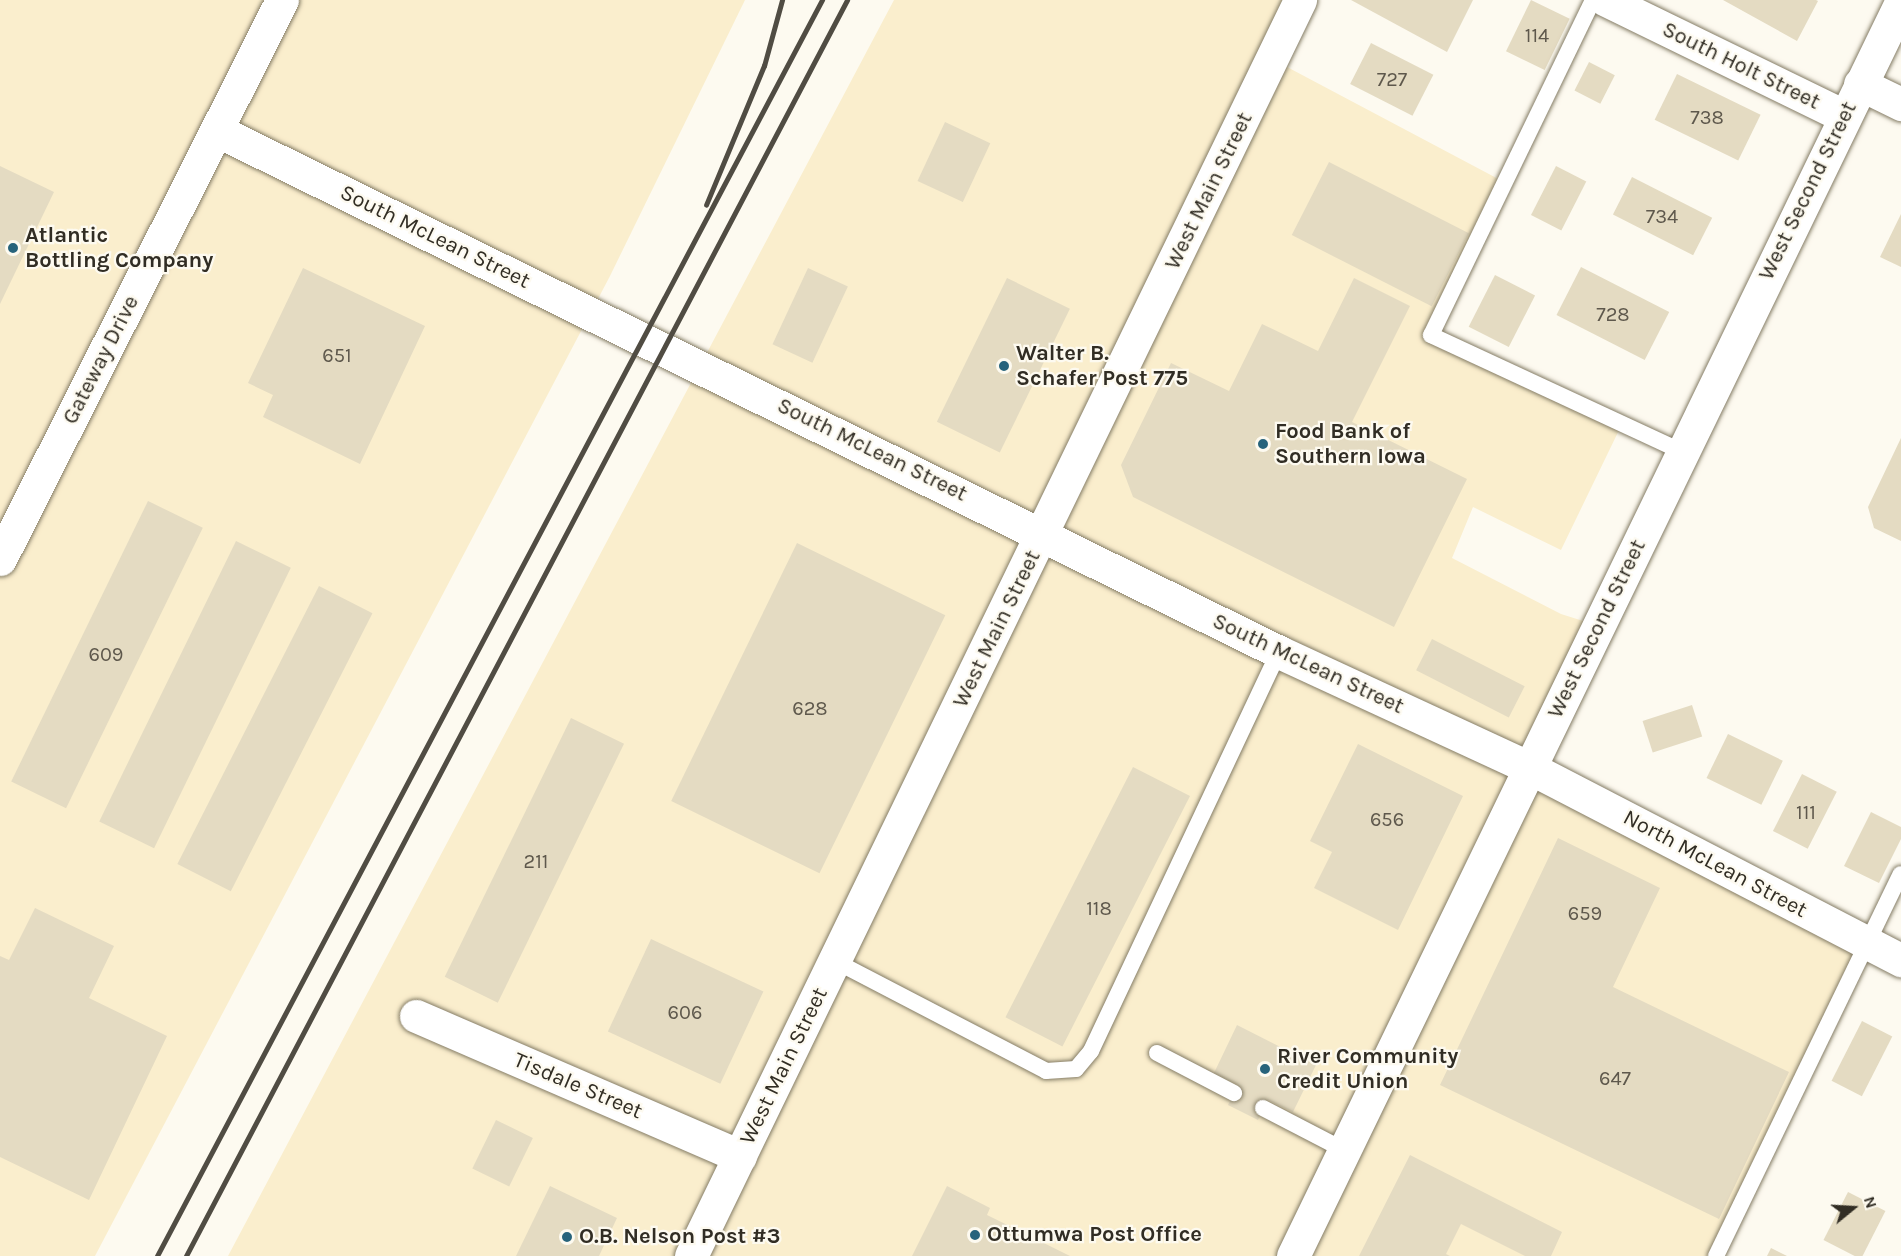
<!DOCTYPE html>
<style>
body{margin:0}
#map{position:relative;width:1901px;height:1256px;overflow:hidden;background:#fdfaf0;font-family:Karla,sans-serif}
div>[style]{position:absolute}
.built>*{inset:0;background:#faeecd}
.building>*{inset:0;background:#e4dbc2;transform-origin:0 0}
.roads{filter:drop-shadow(0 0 2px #847c65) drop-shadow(0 0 2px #847c65)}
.service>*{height:16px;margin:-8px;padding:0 8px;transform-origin:8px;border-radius:8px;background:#fff}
.minor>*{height:33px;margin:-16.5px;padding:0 16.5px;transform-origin:16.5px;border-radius:16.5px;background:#fff}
.tertiary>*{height:33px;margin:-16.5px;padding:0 16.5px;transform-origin:16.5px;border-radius:16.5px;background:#fff}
.secondary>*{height:33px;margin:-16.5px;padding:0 16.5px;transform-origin:16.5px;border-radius:16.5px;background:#fff}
.rail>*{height:4.5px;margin:-2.25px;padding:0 2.25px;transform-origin:2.25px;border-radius:2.25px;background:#504c43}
.dots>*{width:16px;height:16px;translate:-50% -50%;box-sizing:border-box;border:3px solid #fdfaf0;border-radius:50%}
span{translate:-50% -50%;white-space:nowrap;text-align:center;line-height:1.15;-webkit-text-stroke:4.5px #fdfaf0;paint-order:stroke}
.number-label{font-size:20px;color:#5e584c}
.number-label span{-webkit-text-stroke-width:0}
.street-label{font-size:22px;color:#312d24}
.poi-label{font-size:22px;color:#312d24;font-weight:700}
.left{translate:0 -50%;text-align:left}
.north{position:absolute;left:1823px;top:1178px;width:60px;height:60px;-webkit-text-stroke:4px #fdfaf0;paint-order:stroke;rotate:72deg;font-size:16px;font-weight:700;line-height:24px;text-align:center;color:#312d24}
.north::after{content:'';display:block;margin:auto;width:21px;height:27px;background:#312d24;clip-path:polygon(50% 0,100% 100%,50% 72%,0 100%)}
</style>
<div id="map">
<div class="built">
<div style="clip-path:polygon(0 0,745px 0,610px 276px,95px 1256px,0 1256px)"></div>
<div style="clip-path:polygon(894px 0,1300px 0,1272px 59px,1504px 182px,1431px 335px,1622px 424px,1561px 550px,1473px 507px,1452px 558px,1561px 614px,1599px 626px,1530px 768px,1867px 943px,1716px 1256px,228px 1256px)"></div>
</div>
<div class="building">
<div style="clip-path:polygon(1351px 0,1473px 0,1447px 52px)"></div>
<div style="left:1531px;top:0;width:43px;height:57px;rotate:26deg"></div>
<div style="clip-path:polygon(1723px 0,1816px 0,1818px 1px,1797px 41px)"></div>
<div style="left:1371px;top:43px;width:70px;height:46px;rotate:27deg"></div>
<div style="left:1589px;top:62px;width:29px;height:32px;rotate:27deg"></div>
<div style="left:1677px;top:74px;width:93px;height:51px;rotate:26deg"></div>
<div style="left:945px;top:122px;width:50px;height:65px;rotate:25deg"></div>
<div style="left:1329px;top:162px;width:157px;height:82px;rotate:27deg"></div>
<div style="clip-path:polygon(0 166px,54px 192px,0 304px)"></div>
<div style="left:1556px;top:166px;width:34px;height:55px;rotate:27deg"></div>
<div style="left:1632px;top:177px;width:90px;height:42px;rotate:27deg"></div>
<div style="clip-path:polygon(1901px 214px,1901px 267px,1880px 257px)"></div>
<div style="left:1581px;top:267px;width:99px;height:54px;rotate:27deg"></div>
<div style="clip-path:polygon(303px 268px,425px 326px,360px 464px,263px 417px,273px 395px,248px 383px)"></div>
<div style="left:808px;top:268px;width:44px;height:84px;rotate:25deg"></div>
<div style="left:1495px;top:275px;width:45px;height:58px;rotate:27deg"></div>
<div style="left:1007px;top:278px;width:70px;height:160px;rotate:26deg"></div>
<div style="clip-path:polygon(1354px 278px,1410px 306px,1352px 422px,1467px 479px,1394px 627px,1133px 497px,1121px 465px,1171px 363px,1229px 391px,1262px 324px,1318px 351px)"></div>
<div style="clip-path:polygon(1901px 438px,1901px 541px,1874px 528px,1868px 507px)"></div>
<div style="left:148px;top:501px;width:61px;height:312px;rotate:26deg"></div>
<div style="left:236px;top:541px;width:61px;height:312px;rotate:26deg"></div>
<div style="left:797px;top:543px;width:165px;height:287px;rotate:26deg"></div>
<div style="left:319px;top:586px;width:60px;height:312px;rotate:27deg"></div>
<div style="left:1432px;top:639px;width:104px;height:35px;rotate:27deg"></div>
<div style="left:1692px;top:705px;width:33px;height:52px;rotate:72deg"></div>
<div style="left:571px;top:718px;width:59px;height:288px;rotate:26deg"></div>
<div style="left:1728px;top:734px;width:61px;height:49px;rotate:26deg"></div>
<div style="clip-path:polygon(1358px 744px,1463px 796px,1398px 930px,1314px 888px,1332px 852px,1310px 841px)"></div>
<div style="left:1133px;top:767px;width:64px;height:281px;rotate:27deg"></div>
<div style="left:1802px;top:774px;width:39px;height:64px;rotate:27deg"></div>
<div style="clip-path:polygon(1871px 812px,1901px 827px,1901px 839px,1879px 883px,1844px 866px)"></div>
<div style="clip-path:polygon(1558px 838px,1660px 888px,1613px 987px,1789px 1072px,1719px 1219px,1440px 1085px)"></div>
<div style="clip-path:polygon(35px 908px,114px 946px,89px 998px,167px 1036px,89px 1200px,0 1157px,0 956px,9px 960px)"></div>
<div style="left:651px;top:939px;width:124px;height:102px;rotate:25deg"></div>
<div style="left:1862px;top:1021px;width:34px;height:67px;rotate:27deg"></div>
<div style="clip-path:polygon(1237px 1025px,1316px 1065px,1293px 1112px,1268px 1100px,1258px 1120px,1228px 1105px,1238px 1085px,1214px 1073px)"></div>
<div style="left:496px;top:1120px;width:41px;height:54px;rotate:26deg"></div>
<div style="clip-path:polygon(1410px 1155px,1562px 1232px,1551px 1256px,1525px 1256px,1461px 1224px,1446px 1254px,1450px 1256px,1359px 1256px)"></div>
<div style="clip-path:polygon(550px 1186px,617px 1218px,599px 1256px,516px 1256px)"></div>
<div style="clip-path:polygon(947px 1186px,990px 1208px,987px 1215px,1070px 1256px,912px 1256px)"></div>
<div style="left:1848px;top:1192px;width:42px;height:54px;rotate:27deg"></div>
<div style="clip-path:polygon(1771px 1248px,1787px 1256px,1767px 1256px)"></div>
</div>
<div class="roads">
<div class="service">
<div style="left:1593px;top:0;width:372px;rotate:115.8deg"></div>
<div style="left:1431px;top:335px;width:278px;rotate:24.9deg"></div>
<div style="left:835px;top:961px;width:238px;rotate:27.5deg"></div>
<div style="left:1046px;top:1071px;width:30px;rotate:-4deg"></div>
<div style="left:1076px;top:1069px;width:23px;rotate:-50deg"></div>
<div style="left:1091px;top:1051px;width:441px;rotate:-64.8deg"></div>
<div style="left:1157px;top:1053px;width:87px;rotate:27.5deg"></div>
<div style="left:1263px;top:1108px;width:91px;rotate:27.4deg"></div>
<div style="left:1716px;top:1256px;width:424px;rotate:-64.2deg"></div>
</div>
<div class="minor">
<div style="left:1606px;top:0;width:265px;rotate:26deg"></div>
<div style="left:1860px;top:84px;width:46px;rotate:26deg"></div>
<div style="left:216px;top:130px;width:1184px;rotate:26.15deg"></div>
<div style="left:1279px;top:652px;width:277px;rotate:24.8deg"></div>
<div style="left:416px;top:1016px;width:353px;rotate:23.4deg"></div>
</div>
<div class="tertiary">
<div style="left:0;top:559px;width:626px;rotate:-63.23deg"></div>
<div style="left:1530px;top:768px;width:418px;rotate:27.4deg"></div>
</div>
<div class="secondary">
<div style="left:691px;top:1256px;width:1396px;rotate:-64.13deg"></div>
<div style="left:1293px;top:1256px;width:1394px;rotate:-64.13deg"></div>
</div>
</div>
<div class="rail">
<div style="left:706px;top:205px;width:151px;rotate:-67.4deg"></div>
<div style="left:764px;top:66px;width:68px;rotate:-74.7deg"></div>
<div style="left:157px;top:1256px;width:1421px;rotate:-62.1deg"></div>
<div style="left:186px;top:1256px;width:1419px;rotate:-62.24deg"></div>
</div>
<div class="dots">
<div style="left:13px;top:248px;background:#27637b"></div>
<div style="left:1004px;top:366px;background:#27637b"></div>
<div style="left:1263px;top:444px;background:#27637b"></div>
<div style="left:1265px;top:1069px;background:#27637b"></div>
<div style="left:975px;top:1235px;background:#27637b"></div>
<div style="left:567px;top:1237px;background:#27637b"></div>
</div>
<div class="number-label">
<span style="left:1537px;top:35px">114</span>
<span style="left:1392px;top:79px">727</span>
<span style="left:1707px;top:117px">738</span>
<span style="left:1662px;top:216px">734</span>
<span style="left:1613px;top:314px">728</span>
<span style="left:337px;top:355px">651</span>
<span style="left:106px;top:654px">609</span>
<span style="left:810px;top:708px">628</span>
<span style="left:1806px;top:812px">111</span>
<span style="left:1387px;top:819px">656</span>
<span style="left:536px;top:861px">211</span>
<span style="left:1099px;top:908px">118</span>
<span style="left:1585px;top:913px">659</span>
<span style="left:685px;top:1012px">606</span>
<span style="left:1615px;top:1078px">647</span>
</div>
<div class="street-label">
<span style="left:1741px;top:66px;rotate:26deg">South Holt Street</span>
<span style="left:1209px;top:191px;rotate:-64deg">West Main Street</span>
<span style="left:1808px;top:191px;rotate:-64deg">West Second Street</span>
<span style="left:435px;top:237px;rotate:26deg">South McLean Street</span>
<span style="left:101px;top:360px;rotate:-63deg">Gateway Drive</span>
<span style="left:872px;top:450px;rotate:26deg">South McLean Street</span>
<span style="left:997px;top:629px;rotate:-64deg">West Main Street</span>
<span style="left:1597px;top:629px;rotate:-64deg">West Second Street</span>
<span style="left:1308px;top:664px;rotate:25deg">South McLean Street</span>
<span style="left:1715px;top:864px;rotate:28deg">North McLean Street</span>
<span style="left:784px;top:1066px;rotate:-64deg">West Main Street</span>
<span style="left:578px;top:1086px;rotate:23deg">Tisdale Street</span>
</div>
<div class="poi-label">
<span class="left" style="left:25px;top:248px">Atlantic<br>Bottling Company</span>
<span class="left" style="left:1016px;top:366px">Walter B.<br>Schafer Post 775</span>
<span class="left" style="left:1275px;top:444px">Food Bank of<br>Southern Iowa</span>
<span class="left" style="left:1277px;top:1069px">River Community<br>Credit Union</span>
<span class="left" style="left:987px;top:1235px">Ottumwa Post Office</span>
<span class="left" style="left:579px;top:1237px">O.B. Nelson Post #3</span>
</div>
<div class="north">N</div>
</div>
